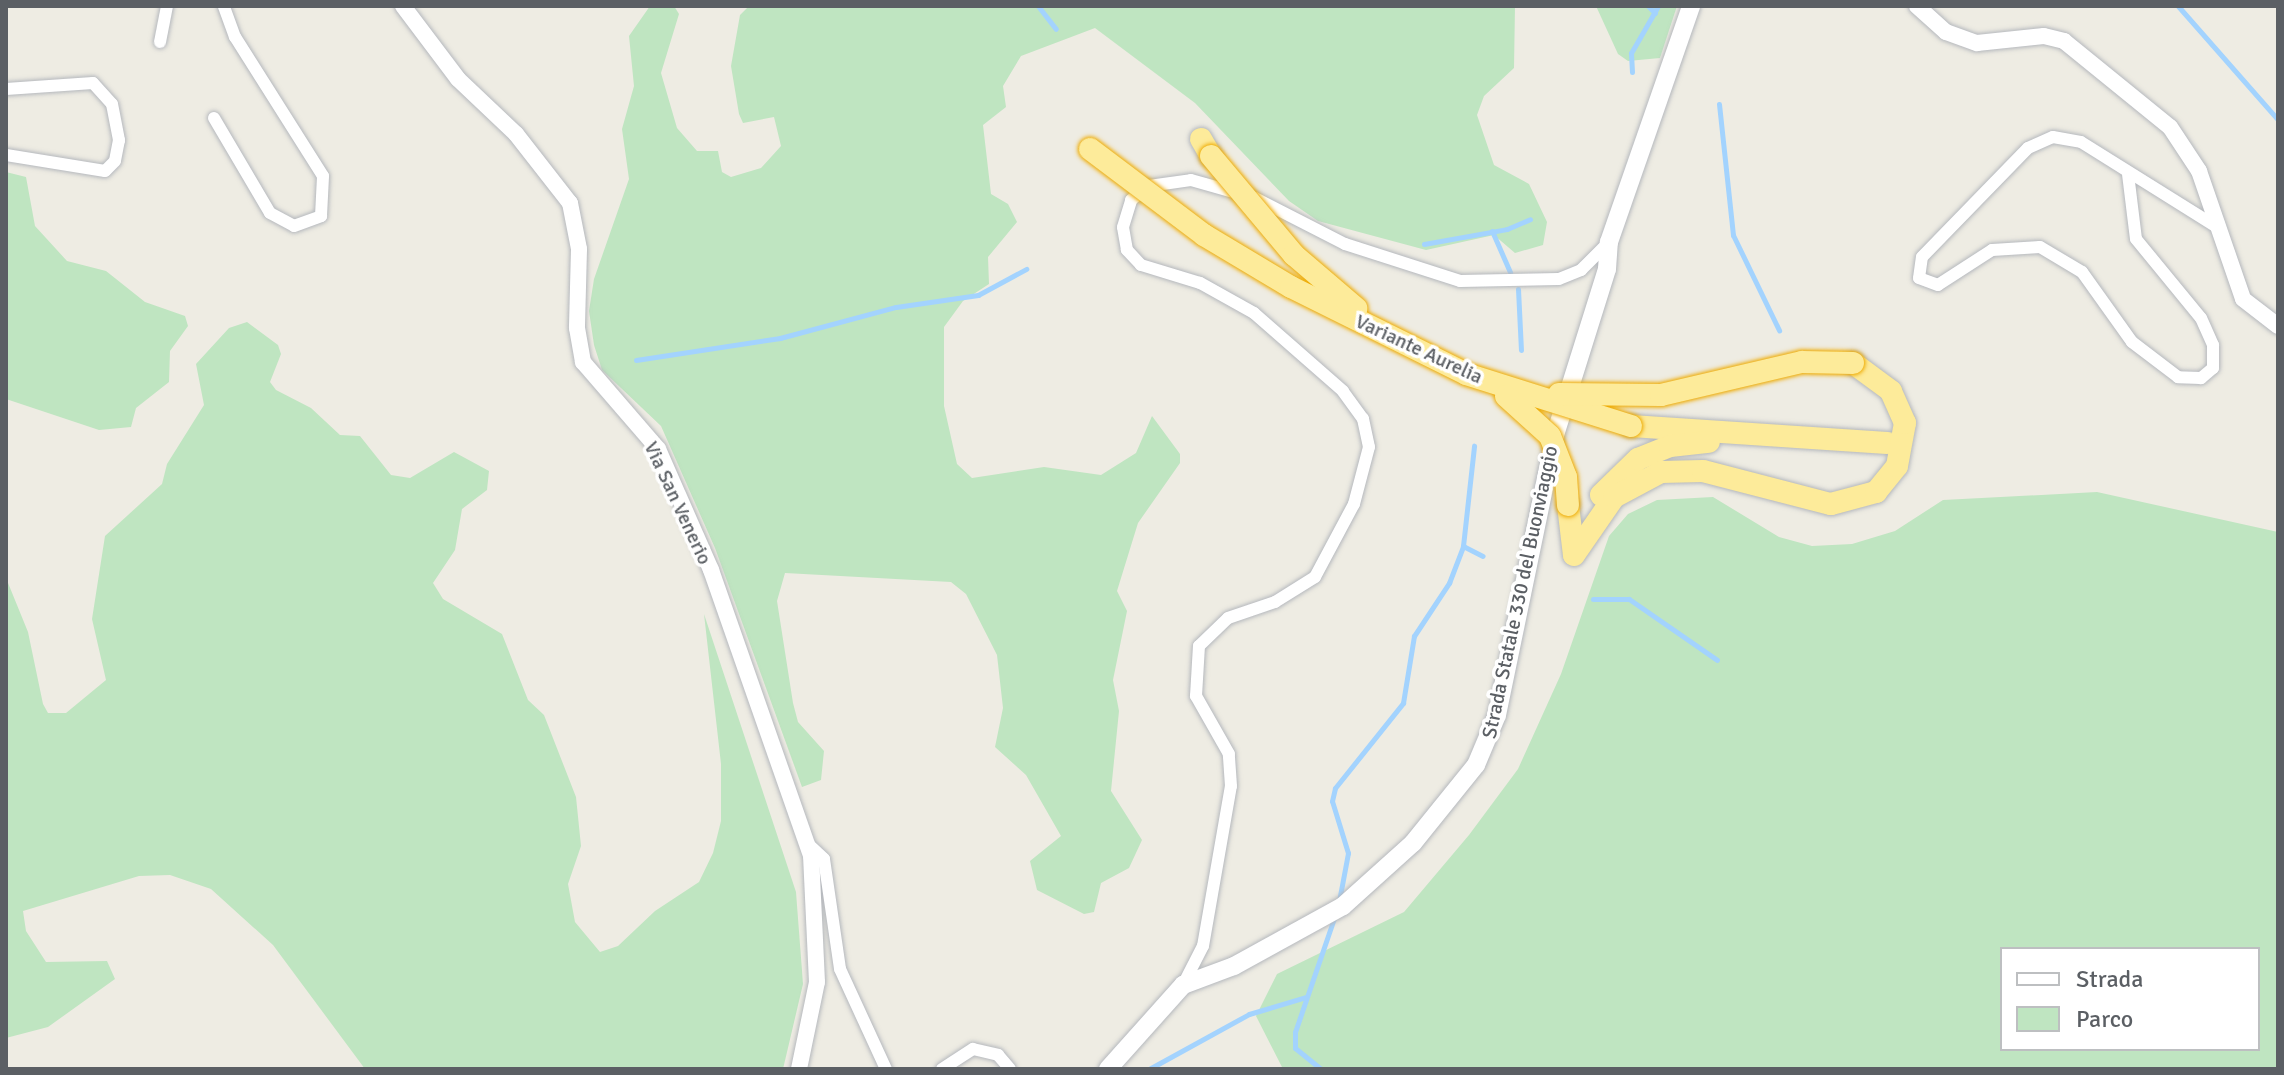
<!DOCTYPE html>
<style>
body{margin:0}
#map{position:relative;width:2284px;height:1075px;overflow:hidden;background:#eeece3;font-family:Signika,sans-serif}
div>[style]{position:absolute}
.green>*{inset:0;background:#bfe5c1}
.stream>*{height:5px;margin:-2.5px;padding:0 2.5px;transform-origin:2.5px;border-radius:2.5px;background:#a3d3fe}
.roads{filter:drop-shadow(0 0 2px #b5b8bd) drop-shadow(0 0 2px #b5b8bd)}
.minor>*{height:12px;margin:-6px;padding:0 6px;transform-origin:6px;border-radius:6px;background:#fff}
.tertiary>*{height:16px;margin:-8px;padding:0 8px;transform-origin:8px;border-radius:8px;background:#fff}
.secondary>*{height:18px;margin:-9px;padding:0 9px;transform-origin:9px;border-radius:9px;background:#fff}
.trunk>*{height:22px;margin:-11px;padding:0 11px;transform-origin:11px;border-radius:11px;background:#fdeb9a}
.bridges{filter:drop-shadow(0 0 2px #eeab03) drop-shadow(0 0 2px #eeab03)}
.trunk-bridge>*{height:22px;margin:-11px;padding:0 11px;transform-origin:11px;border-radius:11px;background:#fdeb9a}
span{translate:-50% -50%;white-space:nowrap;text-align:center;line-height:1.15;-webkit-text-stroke:7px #fff;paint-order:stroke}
.street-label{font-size:20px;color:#5b5f64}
.frame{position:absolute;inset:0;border:8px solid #5b5f64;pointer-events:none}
.legend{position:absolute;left:2000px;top:947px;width:260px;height:104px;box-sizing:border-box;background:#fff;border:2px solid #bdbfc1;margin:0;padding:10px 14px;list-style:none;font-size:24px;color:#5b5f64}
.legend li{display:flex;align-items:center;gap:16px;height:40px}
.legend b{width:40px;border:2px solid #bdbfc1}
</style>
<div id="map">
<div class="green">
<div style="clip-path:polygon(650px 6px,674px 6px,679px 14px,661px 73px,677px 128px,697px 151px,718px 151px,722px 172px,731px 177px,761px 168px,781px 146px,774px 117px,743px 123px,739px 114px,731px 66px,740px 15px,749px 6px,1515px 6px,1514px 68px,1484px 96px,1477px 115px,1494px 165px,1529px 184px,1547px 222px,1543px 245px,1515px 253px,1494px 235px,1426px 250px,1318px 221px,1289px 201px,1195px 103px,1095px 28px,1021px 56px,1003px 86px,1006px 107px,983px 125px,991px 194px,1008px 204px,1017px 222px,988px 257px,989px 284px,963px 301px,944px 327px,944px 406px,957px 464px,972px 478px,1044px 467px,1101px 475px,1136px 453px,1152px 416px,1180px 454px,1180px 463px,1138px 523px,1117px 591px,1127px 611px,1113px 680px,1119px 711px,1111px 791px,1142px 840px,1129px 868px,1101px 883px,1094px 912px,1084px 914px,1037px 890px,1030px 861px,1061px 836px,1026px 775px,995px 747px,1003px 708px,997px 655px,966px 594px,951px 582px,785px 573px,777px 601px,793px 703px,798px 722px,824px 751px,821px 780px,802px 787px,715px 548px,661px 426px,602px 370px,594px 345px,589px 311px,594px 279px,629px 179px,622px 129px,634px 86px,629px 36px)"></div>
<div style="clip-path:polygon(1596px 6px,1677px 6px,1660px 58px,1628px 61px,1618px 54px)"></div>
<div style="clip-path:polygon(6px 172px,26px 177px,35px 226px,67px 261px,106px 271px,145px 302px,185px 316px,188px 326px,170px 351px,169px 382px,136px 408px,131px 427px,99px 430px,6px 399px)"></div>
<div style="clip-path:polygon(247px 322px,278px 345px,281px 354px,270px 382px,276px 390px,311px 408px,340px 435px,360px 436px,391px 475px,410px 478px,454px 452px,489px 471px,487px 490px,462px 509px,455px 550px,433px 583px,443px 599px,502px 634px,528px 700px,544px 715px,576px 797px,581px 846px,568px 884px,575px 922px,600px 952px,618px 946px,655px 911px,699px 882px,713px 853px,721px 821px,721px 764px,704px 614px,796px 892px,803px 984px,783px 1069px,365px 1069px,273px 945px,211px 889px,170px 875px,139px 876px,23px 911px,26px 931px,46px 962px,107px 961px,115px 979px,48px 1027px,6px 1038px,6px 578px,28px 632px,43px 704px,48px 713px,66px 713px,106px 680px,92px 619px,105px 536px,162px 484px,167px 464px,204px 405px,196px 364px,229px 328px)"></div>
<div style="clip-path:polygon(evenodd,2097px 492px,2278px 532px,2278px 1069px,1283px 1069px,1256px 1016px,1277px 974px,1404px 912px,1469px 835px,1518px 769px,1561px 674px,1609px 536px,1628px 514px,1657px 500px,1713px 497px,1779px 537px,1812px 546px,1852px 544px,1895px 531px,1943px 500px,2097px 492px,2258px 949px,2258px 1049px,2002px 1049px,2002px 949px,2258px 949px)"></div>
</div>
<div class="stream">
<div style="left:1038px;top:6px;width:29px;rotate:52deg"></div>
<div style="left:1648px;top:6px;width:10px;rotate:45deg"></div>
<div style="left:2178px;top:6px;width:152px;rotate:48.7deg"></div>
<div style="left:1632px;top:72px;width:19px;rotate:-93deg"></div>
<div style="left:1631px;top:53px;width:54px;rotate:-60.1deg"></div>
<div style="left:1719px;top:104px;width:132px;rotate:83.9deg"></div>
<div style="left:1733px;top:235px;width:106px;rotate:64.2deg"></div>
<div style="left:1492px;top:231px;width:45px;rotate:66.3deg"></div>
<div style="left:1424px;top:244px;width:84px;rotate:-10.2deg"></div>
<div style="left:1507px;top:229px;width:25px;rotate:-23deg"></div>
<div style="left:1518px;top:289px;width:61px;rotate:87.2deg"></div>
<div style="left:636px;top:360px;width:146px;rotate:-8.7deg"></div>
<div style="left:780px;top:338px;width:120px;rotate:-15deg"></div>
<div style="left:896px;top:307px;width:83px;rotate:-8.3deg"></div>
<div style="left:978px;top:295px;width:55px;rotate:-28.4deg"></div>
<div style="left:1463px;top:546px;width:22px;rotate:27deg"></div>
<div style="left:1593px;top:599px;width:36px"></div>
<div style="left:1629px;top:599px;width:107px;rotate:34.7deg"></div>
<div style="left:1339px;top:901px;width:49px;rotate:-79.4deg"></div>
<div style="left:1348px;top:853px;width:54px;rotate:-107.1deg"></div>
<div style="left:1332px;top:801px;width:13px;rotate:-77deg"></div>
<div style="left:1335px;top:788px;width:109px;rotate:-51.3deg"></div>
<div style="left:1403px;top:703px;width:68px;rotate:-80.7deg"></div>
<div style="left:1414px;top:636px;width:64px;rotate:-56.6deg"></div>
<div style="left:1449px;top:583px;width:40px;rotate:-69deg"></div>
<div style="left:1463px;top:546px;width:101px;rotate:-83.7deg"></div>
<div style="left:1149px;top:1069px;width:114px;rotate:-28.8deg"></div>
<div style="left:1249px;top:1014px;width:59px;rotate:-16.6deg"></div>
<div style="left:1321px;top:1069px;width:33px;rotate:-141deg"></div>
<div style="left:1295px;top:1048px;width:16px;rotate:-90deg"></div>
<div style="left:1295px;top:1032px;width:120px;rotate:-71.1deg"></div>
</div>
<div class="roads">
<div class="minor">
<div style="left:160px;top:42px;width:37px;rotate:-79deg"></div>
<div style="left:6px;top:89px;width:87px;rotate:-3.9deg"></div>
<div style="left:93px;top:83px;width:28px;rotate:48deg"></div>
<div style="left:112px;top:104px;width:37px;rotate:79deg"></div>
<div style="left:119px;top:140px;width:21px;rotate:101deg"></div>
<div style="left:115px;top:161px;width:14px;rotate:135deg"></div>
<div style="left:105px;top:171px;width:100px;rotate:-170.8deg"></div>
<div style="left:214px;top:118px;width:110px;rotate:59.5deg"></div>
<div style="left:270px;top:213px;width:27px;rotate:28deg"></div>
<div style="left:294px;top:226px;width:29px;rotate:-20deg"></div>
<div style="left:321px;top:216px;width:40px;rotate:-87.1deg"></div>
<div style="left:323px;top:176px;width:165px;rotate:-122.3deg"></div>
<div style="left:235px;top:37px;width:33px;rotate:-110deg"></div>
<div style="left:2128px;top:174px;width:65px;rotate:83deg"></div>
<div style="left:2136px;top:239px;width:102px;rotate:50.6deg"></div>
<div style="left:2201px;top:318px;width:30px;rotate:66deg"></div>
<div style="left:2213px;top:345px;width:23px;rotate:90deg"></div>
<div style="left:2213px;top:368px;width:16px;rotate:140deg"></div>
<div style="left:2201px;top:378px;width:23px;rotate:-178deg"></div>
<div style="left:2178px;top:377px;width:58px;rotate:-142.7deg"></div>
<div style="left:2132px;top:342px;width:86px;rotate:-125.5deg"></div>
<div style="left:2082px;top:272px;width:49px;rotate:-149.2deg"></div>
<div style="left:2040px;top:247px;width:48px;rotate:176.4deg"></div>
<div style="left:1992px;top:250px;width:64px;rotate:147.1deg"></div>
<div style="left:1938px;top:285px;width:20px;rotate:-160deg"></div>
<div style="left:1919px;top:278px;width:21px;rotate:-82deg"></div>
<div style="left:1922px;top:257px;width:152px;rotate:-45.8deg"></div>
<div style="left:2028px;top:148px;width:27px;rotate:-24deg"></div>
<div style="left:2053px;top:137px;width:28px;rotate:10deg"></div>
<div style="left:2081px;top:142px;width:160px;rotate:32deg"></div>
<div style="left:808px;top:844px;width:22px;rotate:43deg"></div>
<div style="left:824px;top:859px;width:111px;rotate:81.7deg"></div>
<div style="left:840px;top:969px;width:110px;rotate:65.3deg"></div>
<div style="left:1183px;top:985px;width:44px;rotate:-62.9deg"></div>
<div style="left:1203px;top:946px;width:162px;rotate:-80.1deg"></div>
<div style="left:1231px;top:786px;width:32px;rotate:-94deg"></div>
<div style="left:1229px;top:754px;width:67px;rotate:-119.6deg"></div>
<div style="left:1196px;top:696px;width:50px;rotate:-86.6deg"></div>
<div style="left:1199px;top:646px;width:40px;rotate:-44deg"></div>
<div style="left:1228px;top:618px;width:50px;rotate:-18.8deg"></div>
<div style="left:1275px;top:602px;width:47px;rotate:-32deg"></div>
<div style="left:1315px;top:577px;width:83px;rotate:-61.9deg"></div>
<div style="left:1354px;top:504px;width:59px;rotate:-75.3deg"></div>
<div style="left:1369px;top:447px;width:29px;rotate:-102deg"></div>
<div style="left:1363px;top:419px;width:34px;rotate:-126deg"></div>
<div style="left:1343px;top:391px;width:118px;rotate:-138.8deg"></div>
<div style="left:1254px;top:313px;width:62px;rotate:-150.9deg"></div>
<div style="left:1200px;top:283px;width:62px;rotate:-163deg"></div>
<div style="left:1141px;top:265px;width:21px;rotate:-133deg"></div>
<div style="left:1127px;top:250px;width:23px;rotate:-100deg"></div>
<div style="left:1123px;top:227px;width:28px;rotate:-73deg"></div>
<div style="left:1131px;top:200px;width:23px;rotate:-38deg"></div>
<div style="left:1149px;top:186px;width:42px;rotate:-8.1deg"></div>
<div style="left:1191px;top:180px;width:66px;rotate:15.7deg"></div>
<div style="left:1255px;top:198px;width:101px;rotate:27.1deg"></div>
<div style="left:1345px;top:244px;width:121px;rotate:17.8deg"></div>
<div style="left:1460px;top:281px;width:99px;rotate:-1.2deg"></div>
<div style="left:1559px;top:279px;width:24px;rotate:-22deg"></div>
<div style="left:1581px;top:270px;width:40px;rotate:-45deg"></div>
<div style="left:942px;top:1069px;width:37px;rotate:-33deg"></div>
<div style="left:973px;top:1049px;width:26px;rotate:13deg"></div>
<div style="left:998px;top:1055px;width:18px;rotate:49deg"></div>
</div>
<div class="tertiary">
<div style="left:403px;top:6px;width:91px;rotate:53deg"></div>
<div style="left:458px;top:79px;width:80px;rotate:43.5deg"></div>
<div style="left:516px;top:134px;width:88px;rotate:52deg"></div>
<div style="left:570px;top:203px;width:47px;rotate:78.9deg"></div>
<div style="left:579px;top:249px;width:79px;rotate:91.5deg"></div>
<div style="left:577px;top:328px;width:35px;rotate:80deg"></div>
<div style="left:583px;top:362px;width:115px;rotate:49.2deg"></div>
<div style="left:658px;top:449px;width:132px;rotate:66.3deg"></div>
<div style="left:711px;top:570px;width:302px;rotate:70.7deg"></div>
<div style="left:811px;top:855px;width:127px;rotate:87.3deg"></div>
<div style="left:817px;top:982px;width:89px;rotate:101.7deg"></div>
<div style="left:1917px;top:6px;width:39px;rotate:42deg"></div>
<div style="left:1946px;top:32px;width:33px;rotate:20deg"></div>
<div style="left:1977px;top:43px;width:67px;rotate:-6deg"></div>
<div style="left:2044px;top:36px;width:21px;rotate:14deg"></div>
<div style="left:2064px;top:41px;width:136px;rotate:39.1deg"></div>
<div style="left:2170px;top:127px;width:53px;rotate:56.6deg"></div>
<div style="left:2199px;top:171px;width:135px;rotate:71deg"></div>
<div style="left:2243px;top:299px;width:44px;rotate:37.6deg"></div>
</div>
<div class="secondary">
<div style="left:1108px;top:1069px;width:113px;rotate:-48.2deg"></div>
<div style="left:1183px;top:985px;width:54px;rotate:-20.4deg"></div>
<div style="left:1234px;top:966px;width:124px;rotate:-28.8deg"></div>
<div style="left:1343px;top:906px;width:94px;rotate:-42deg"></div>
<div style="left:1413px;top:843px;width:100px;rotate:-51.1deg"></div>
<div style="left:1476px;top:765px;width:54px;rotate:-67.2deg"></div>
<div style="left:1497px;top:715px;width:286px;rotate:-78.3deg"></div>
<div style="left:1555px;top:435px;width:174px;rotate:-72.6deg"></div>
<div style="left:1607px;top:269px;width:27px;rotate:-86deg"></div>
<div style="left:1609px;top:242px;width:250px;rotate:-70.8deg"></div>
</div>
<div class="trunk">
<div style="left:1201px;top:139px;width:20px;rotate:60deg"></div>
<div style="left:1631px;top:426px;width:257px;rotate:3.8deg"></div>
<div style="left:1601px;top:495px;width:52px;rotate:-44.2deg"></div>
<div style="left:1638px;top:459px;width:35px;rotate:-22deg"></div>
<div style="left:1670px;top:446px;width:39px;rotate:-6deg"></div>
<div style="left:1568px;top:505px;width:50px;rotate:83.2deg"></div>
<div style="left:1574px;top:555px;width:70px;rotate:-55.4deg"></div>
<div style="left:1614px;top:497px;width:53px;rotate:-28deg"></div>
<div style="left:1661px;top:472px;width:42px;rotate:-1.4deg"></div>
<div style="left:1703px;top:471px;width:132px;rotate:14.5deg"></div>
<div style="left:1831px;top:504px;width:47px;rotate:-14.9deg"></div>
<div style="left:1876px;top:492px;width:33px;rotate:-51deg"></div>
<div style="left:1897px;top:466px;width:44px;rotate:-79.5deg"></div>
<div style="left:1905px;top:423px;width:35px;rotate:-114deg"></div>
<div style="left:1891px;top:391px;width:47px;rotate:-143.6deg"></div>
</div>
</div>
<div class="bridges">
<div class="trunk-bridge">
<div style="left:1090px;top:149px;width:143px;rotate:37deg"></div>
<div style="left:1204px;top:235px;width:101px;rotate:30.9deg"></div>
<div style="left:1291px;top:287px;width:195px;rotate:26.4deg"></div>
<div style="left:1466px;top:374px;width:173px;rotate:17.5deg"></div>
<div style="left:1211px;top:156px;width:129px;rotate:50deg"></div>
<div style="left:1294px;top:255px;width:82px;rotate:40.5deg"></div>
<div style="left:1559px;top:394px;width:102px;rotate:0.6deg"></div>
<div style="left:1661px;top:395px;width:145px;rotate:-13.2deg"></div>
<div style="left:1802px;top:362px;width:51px;rotate:1.1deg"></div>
<div style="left:1506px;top:396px;width:59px;rotate:42.3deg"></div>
<div style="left:1550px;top:436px;width:44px;rotate:68.7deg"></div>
<div style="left:1566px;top:477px;width:28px;rotate:86deg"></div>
</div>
</div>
<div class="street-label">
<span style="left:1419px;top:349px;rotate:25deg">Variante Aurelia</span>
<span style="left:678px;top:503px;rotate:65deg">Via San Venerio</span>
<span style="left:1520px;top:592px;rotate:-78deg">Strada Statale 330 del Buonviaggio</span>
</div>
<div class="frame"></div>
<ul class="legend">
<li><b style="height:10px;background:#fff"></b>Strada</li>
<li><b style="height:22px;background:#bfe5c1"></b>Parco</li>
</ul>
</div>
